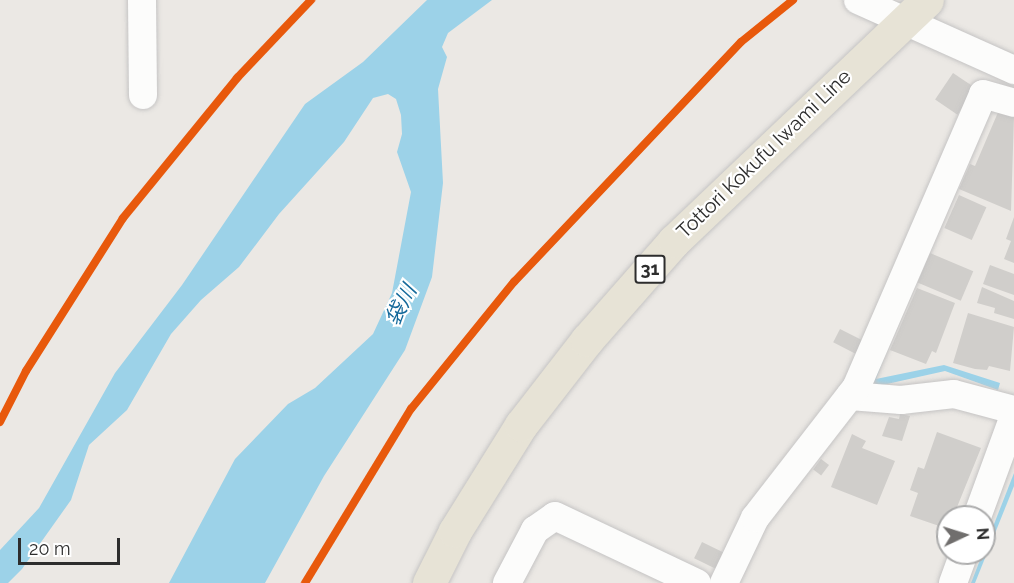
<!DOCTYPE html>
<meta charset="utf-8">
<style>
body{margin:0}
#map{position:relative;width:1014px;height:583px;overflow:hidden;background:#ebe8e4;font-family:Raleway,"Noto Sans JP",sans-serif}
div>[style]{position:absolute}
.water>*{inset:0;background:#9cd2e8}
.building>*{inset:0;background:#d0cecb;transform-origin:0 0}
.roads{filter:drop-shadow(0 0 2px #c5c4c4) drop-shadow(0 0 2px #c5c4c4)}
.street>*{height:28px;margin:-14px;padding:0 14px;transform-origin:14px;border-radius:14px;background:#fcfcfb}
.primary>*{height:33px;margin:-16.5px;padding:0 16.5px;transform-origin:16.5px;border-radius:16.5px;background:#e7e3d6}
.cycleway>*{height:8px;margin:-4px;padding:0 4px;transform-origin:4px;border-radius:4px;background:#e8590c}
span{translate:-50% -50%;white-space:nowrap;text-align:center;line-height:1.15;-webkit-text-stroke:4.5px #fff;paint-order:stroke}
.shield-label span{padding:2px 4px;background:#fff;border:2px solid;border-radius:4px;-webkit-text-stroke-width:0}
.shield-label{font-size:18px;color:#2d2d2d;font-weight:700}
.street-label{font-size:20px;color:#2d2d2d}
.water-label{font-size:21px;color:#14699a;font-style:italic}
.north{position:absolute;left:936px;top:505px;width:60px;height:60px;box-sizing:border-box;background:#fff;border:2px solid #ababab;border-radius:50%;rotate:86deg;font-size:16px;font-weight:700;line-height:24px;text-align:center;color:#2d2d2d}
.north::after{content:'';display:block;margin:auto;width:21px;height:27px;background:#706e6d;clip-path:polygon(50% 0,100% 100%,50% 72%,0 100%)}
.scale{position:absolute;left:18px;top:538px;width:102px;height:27px;box-sizing:border-box;border:3px solid #2d2d2d;border-top:0;padding-left:8px;font-size:18px;line-height:21px;white-space:nowrap;color:#2d2d2d;-webkit-text-stroke:4px #fff;paint-order:stroke}
</style>
<div id="map">
<div class="water">
<div style="clip-path:polygon(427px 0,492px 0,448px 33px,442px 47px,447px 57px,438px 89px,443px 183px,432px 277px,405px 350px,324px 476px,265px 583px,169px 583px,235px 459px,288px 404px,315px 388px,373px 334px,392px 293px,411px 192px,397px 152px,402px 134px,401px 115px,396px 99px,388px 94px,373px 98px,344px 142px,279px 214px,239px 267px,201px 300px,171px 334px,127px 410px,89px 445px,71px 500px,22px 569px,8px 583px,0 583px,0 550px,39px 508px,115px 373px,182px 285px,305px 104px,363px 62px)"></div>
<div style="clip-path:polygon(901px 313px,876px 379px,944px 365px,1000px 383px,998px 390px,945px 371px,869px 388px)"></div>
<div style="clip-path:polygon(1014px 473px,1014px 486px,975px 583px,971px 583px)"></div>
</div>
<div class="building">
<div style="left:953px;top:73px;width:27px;height:32px;rotate:34deg"></div>
<div style="clip-path:polygon(999px 110px,1014px 116px,1011px 211px,959px 189px,970px 164px,975px 166px)"></div>
<div style="left:959px;top:195px;width:30px;height:36px;rotate:24deg"></div>
<div style="clip-path:polygon(1014px 217px,1014px 263px,1004px 259px,1011px 241px,1006px 239px)"></div>
<div style="left:930px;top:253px;width:47px;height:32px;rotate:23deg"></div>
<div style="clip-path:polygon(990px 265px,1014px 274px,1014px 295px,983px 284px)"></div>
<div style="clip-path:polygon(982px 287px,1014px 301px,1014px 319px,994px 313px,995px 308px,977px 303px)"></div>
<div style="clip-path:polygon(917px 288px,955px 303px,936px 353px,932px 351px,926px 364px,890px 350px)"></div>
<div style="clip-path:polygon(968px 313px,1014px 327px,1010px 371px,989px 366px,987px 370px,975px 369px,953px 363px)"></div>
<div style="left:840px;top:329px;width:25px;height:15px;rotate:27deg"></div>
<div style="clip-path:polygon(900px 414px,910px 416px,902px 441px,882px 436px,889px 417px,899px 419px)"></div>
<div style="clip-path:polygon(937px 432px,981px 448px,953px 517px,948px 517px,948px 529px,910px 516px,918px 493px,910px 490px,918px 467px,924px 469px)"></div>
<div style="clip-path:polygon(852px 434px,866px 441px,862px 448px,895px 461px,877px 505px,831px 487px)"></div>
<div style="left:821px;top:459px;width:10px;height:13px;rotate:37deg"></div>
<div style="left:702px;top:542px;width:28px;height:18px;rotate:26deg"></div>
</div>
<div class="roads">
<div class="street">
<div style="left:142px;top:0;width:95px;rotate:89.4deg"></div>
<div style="left:858px;top:0;width:171px;rotate:24.2deg"></div>
<div style="left:850px;top:396px;width:51px;rotate:4.5deg"></div>
<div style="left:901px;top:400px;width:53px;rotate:-6.5deg"></div>
<div style="left:954px;top:394px;width:62px;rotate:14.9deg"></div>
<div style="left:977px;top:517px;width:108px;rotate:-69.9deg"></div>
<div style="left:507px;top:583px;width:60px;rotate:-62.2deg"></div>
<div style="left:535px;top:530px;width:24px;rotate:-35deg"></div>
<div style="left:555px;top:516px;width:157px;rotate:25.3deg"></div>
<div style="left:724px;top:583px;width:72px;rotate:-64.5deg"></div>
<div style="left:755px;top:518px;width:165px;rotate:-52.2deg"></div>
<div style="left:856px;top:388px;width:320px;rotate:-66.6deg"></div>
<div style="left:983px;top:94px;width:32px;rotate:16deg"></div>
<div style="left:953px;top:583px;width:32px;rotate:-70deg"></div>
</div>
<div class="primary">
<div style="left:429px;top:583px;width:58px;rotate:-63.4deg"></div>
<div style="left:455px;top:531px;width:125px;rotate:-58.1deg"></div>
<div style="left:521px;top:425px;width:108px;rotate:-52.2deg"></div>
<div style="left:587px;top:340px;width:132px;rotate:-48.7deg"></div>
<div style="left:674px;top:241px;width:349px;rotate:-43.6deg"></div>
</div>
</div>
<div class="cycleway">
<div style="left:0;top:422px;width:57px;rotate:-63deg"></div>
<div style="left:26px;top:371px;width:181px;rotate:-57.6deg"></div>
<div style="left:123px;top:218px;width:181px;rotate:-50.8deg"></div>
<div style="left:237px;top:78px;width:108px;rotate:-46.5deg"></div>
<div style="left:305px;top:583px;width:204px;rotate:-58.7deg"></div>
<div style="left:411px;top:409px;width:164px;rotate:-51deg"></div>
<div style="left:514px;top:282px;width:330px;rotate:-46.6deg"></div>
<div style="left:741px;top:42px;width:67px;rotate:-38.9deg"></div>
</div>
<div class="shield-label">
<span style="left:650px;top:269px">31</span>
</div>
<div class="street-label">
<span style="left:764px;top:154px;rotate:-44deg">Tottori Kokufu Iwami Line</span>
</div>
<div class="water-label">
<span style="left:401px;top:305px;rotate:-62deg">袋川</span>
</div>
<div class="north">N</div>
<div class="scale">20 m</div>
</div>
